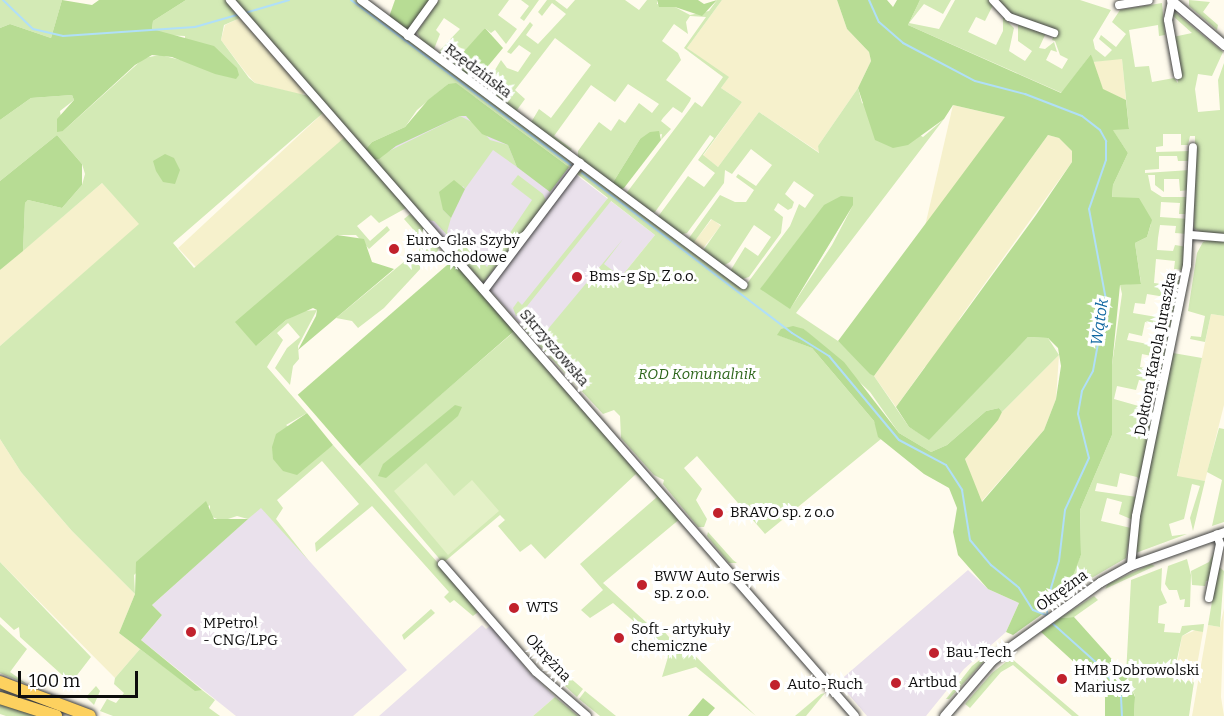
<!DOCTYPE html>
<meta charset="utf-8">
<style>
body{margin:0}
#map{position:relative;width:1224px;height:716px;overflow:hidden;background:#fffbed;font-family:Bitter,serif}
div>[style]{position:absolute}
.industrial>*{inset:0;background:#eae1ec}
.farmland>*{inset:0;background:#f6f1cc;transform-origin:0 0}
.green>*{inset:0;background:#d3eab5}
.forest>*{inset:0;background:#b7dc94;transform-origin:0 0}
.pitch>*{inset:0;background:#e4f1c7}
.stream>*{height:2px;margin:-1px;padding:0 1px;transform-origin:1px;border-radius:1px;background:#b0dff8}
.roads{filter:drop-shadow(0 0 2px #404040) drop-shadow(0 0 2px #404040)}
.minor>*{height:8px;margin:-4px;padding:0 4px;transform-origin:4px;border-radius:4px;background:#fff}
.tertiary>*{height:9px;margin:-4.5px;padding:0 4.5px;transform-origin:4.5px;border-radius:4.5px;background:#fff}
.primary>*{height:12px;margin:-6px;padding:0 6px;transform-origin:6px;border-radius:6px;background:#fdd15f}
.dots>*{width:16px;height:16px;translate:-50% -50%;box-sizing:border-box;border:3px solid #fff;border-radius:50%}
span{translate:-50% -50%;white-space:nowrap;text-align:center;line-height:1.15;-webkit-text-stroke:6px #fff;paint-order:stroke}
.street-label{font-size:15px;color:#0d0d0d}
.poi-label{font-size:15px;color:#0d0d0d}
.left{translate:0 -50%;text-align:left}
.park-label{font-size:15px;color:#2d661b;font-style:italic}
.water-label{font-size:16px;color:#1268a2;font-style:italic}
.scale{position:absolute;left:18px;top:671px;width:120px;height:27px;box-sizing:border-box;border:3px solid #0d0d0d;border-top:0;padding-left:8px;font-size:18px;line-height:21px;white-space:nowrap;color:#0d0d0d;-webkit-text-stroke:4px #fff;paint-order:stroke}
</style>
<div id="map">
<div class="industrial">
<div style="clip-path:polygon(476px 98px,655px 235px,621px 277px,604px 265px,538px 344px,368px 153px)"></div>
<div style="clip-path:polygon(261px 507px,407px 670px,353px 716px,236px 716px,141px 640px,162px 615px,152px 605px)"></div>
<div style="clip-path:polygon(968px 570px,988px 589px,1019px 603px,1006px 632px,964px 669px,926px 716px,867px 716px,838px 682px)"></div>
<div style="clip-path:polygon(482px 625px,486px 629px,491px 625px,529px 672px,555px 697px,533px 716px,379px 716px)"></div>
</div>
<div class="farmland">
<div style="clip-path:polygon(722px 0,837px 0,847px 29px,869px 52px,871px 61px,858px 88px,818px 146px,820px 153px,759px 112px,718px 167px,703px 156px,742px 102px,721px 88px,728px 78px,687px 48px)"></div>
<div style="clip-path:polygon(240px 18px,305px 92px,302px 95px,255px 83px,246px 73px,221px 40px,225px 25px)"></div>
<div style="clip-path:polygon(1122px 58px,1126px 100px,1103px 90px,1093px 62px)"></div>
<div style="left:953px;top:105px;width:54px;height:261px;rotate:13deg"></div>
<div style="left:323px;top:113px;width:33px;height:198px;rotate:47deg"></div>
<div style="clip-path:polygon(1048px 135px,1059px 138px,1072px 151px,1072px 162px,896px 407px,874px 376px)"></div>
<div style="clip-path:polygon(102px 183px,140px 224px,0 346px,0 270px)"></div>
<div style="left:712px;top:219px;width:11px;height:33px;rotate:38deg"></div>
<div style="clip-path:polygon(1211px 314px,1224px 316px,1224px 405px,1205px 481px,1177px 477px)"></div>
<div style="clip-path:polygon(1059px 355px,1056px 399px,1044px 430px,981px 502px,965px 459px,1002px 412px)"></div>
<div style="clip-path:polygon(0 439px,21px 472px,72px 531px,135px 594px,119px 633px,140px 649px,115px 678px,0 562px)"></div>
<div style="clip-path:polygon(1224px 608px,1221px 697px,1224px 716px,1192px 716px,1208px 625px,1220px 627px)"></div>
<div style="clip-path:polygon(1198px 629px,1203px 632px,1194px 682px,1174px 681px,1182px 636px)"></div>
</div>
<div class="green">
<div style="clip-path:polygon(0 0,62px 0,51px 38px,10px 24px,0 28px)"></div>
<div style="clip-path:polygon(186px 0,225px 0,240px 18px,224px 25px,221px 40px,249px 78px,255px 83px,309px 96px,323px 113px,173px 243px,194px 268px,345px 137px,408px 207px,379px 223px,371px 215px,357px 226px,370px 241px,387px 226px,390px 230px,369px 249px,356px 235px,337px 235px,256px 346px,286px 320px,303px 311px,317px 310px,298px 346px,299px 359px,293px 366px,290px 385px,275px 368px,287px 348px,300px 337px,288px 323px,277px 333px,283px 340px,267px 367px,307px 413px,286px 425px,325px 450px,333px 445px,454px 581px,478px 612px,473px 616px,454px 600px,450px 603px,444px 597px,449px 592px,372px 506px,316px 552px,315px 543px,359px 504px,322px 461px,277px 500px,283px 508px,276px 519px,309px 561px,261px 508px,248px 519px,237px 516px,222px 521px,210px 516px,210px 505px,134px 575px,135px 594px,72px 531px,21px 472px,0 439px,0 346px,139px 224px,102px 183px,23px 251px,25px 203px,28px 200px,62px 208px,82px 185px,85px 174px,82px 164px,57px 135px,0 181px,0 120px,31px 98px,72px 95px,74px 100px,60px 111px,63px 131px,144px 58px,160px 55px,185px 61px,185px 36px,162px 35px,152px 29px,153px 21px)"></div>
<div style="clip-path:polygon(234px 0,358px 0,571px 162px,569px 167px,476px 98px,448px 84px,417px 110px,405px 127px,372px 142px,365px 150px)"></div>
<div style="clip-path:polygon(439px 0,509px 0,498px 15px,517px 29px,506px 44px,495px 30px,491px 33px,485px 28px,467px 51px,457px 46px,444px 60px,439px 56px,440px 50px,460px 29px,444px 18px,436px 30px,440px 34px,434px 49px,423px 44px,417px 32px)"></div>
<div style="clip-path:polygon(521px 0,539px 0,524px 21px,520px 18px,529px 6px)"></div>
<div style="clip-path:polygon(evenodd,547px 0,555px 0,567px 9px,575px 0,625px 0,639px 10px,647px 0,657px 0,657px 4px,675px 7px,690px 15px,709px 11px,717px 0,722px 0,687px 48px,729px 77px,721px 88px,742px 102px,703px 155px,718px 167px,759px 112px,819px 153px,818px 146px,858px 88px,862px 103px,923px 137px,944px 119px,796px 313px,838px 341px,874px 376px,909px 427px,929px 439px,1028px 337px,1048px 338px,1059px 355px,1002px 412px,999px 408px,986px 411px,947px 445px,931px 452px,899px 433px,870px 392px,804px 329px,778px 335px,812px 348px,874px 421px,881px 439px,765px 534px,697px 456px,684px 468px,702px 489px,696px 500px,707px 519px,704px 527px,698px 527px,663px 484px,664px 480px,654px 475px,621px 438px,620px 416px,614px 410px,603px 414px,525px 330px,527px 318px,532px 314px,535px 317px,532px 325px,543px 335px,623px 239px,604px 264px,621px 277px,655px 235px,611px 201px,524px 310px,516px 316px,513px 308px,518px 301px,522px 305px,608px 198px,576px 173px,582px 170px,743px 288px,748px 287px,746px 285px,790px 226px,799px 204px,805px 208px,814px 195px,794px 181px,785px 194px,794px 202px,792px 208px,788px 210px,778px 203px,774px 210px,783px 217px,781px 233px,749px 277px,739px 280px,729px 273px,745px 247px,758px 256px,771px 237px,754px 225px,730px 262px,721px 267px,702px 252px,721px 225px,711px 219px,692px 245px,689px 238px,720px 195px,735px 202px,746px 202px,754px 190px,736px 177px,738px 174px,756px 186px,772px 165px,751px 149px,732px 174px,725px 170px,724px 183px,687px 233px,678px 235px,657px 218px,688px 176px,704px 187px,715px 173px,698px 160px,714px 138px,710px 135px,655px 212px,649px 212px,625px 195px,695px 102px,702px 107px,723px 77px,684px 48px,706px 17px,690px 16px,686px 22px,688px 34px,674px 24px,662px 41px,678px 53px,681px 60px,666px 80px,691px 98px,690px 101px,682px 113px,673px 107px,663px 118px,661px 121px,671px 129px,661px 140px,662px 134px,640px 139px,612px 184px,578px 159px,578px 151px,599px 122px,611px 131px,619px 119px,625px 123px,639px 103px,652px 113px,659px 104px,628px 84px,615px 102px,591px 85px,554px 136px,572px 149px,568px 152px,530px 124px,539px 109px,551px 118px,591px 65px,555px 38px,515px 90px,525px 99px,517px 110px,521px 114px,515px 113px,484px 88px,501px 60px,507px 68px,518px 72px,531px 53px,519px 45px,511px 54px,507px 52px,530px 22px,533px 25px,526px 35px,538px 44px,566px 14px,552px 3px,542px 16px,538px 12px,547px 0,853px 205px,832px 245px,790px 309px,853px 205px)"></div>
<div style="clip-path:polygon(920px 0,951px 0,943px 14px,924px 4px,909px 23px,939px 29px,955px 0,989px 0,993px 5px,985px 21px,976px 17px,968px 32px,996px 45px,1003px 31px,1003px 17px,1014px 28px,1009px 51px,1025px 61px,1032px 51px,1018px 41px,1018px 23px,1046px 33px,1039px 48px,1045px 49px,1054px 42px,1057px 52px,1051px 50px,1046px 60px,1062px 69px,1068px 59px,1060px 55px,1055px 41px,1052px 40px,1056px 31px,1010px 15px,997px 0,1080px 0,1111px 10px,1093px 40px,1095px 49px,1105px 57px,1112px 50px,1099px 39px,1101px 35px,1116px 47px,1126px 34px,1112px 22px,1120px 10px,1162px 3px,1165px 35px,1159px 36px,1158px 25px,1129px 30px,1135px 67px,1149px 66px,1152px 82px,1174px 78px,1178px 83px,1173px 37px,1192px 33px,1173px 16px,1175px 12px,1223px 52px,1212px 76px,1198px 74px,1195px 89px,1198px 112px,1220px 110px,1218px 80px,1224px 63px,1224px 235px,1202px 233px,1194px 228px,1195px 136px,1190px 136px,1188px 145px,1181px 145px,1181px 134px,1163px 134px,1163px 146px,1156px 147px,1156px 152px,1190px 151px,1190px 161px,1178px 161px,1177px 156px,1159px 156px,1159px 169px,1145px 170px,1145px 173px,1190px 170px,1190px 190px,1180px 191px,1179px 179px,1164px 179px,1164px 192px,1155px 185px,1155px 175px,1148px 175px,1151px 190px,1162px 197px,1190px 197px,1189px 214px,1179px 214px,1180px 203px,1161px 202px,1160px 217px,1189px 219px,1188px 234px,1175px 233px,1176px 226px,1160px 225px,1158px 238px,1157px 250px,1173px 251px,1175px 245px,1187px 247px,1184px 270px,1174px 269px,1175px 261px,1156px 259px,1154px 283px,1172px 285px,1173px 278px,1183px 279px,1177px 313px,1165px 312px,1165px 297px,1147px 294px,1145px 304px,1135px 303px,1133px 313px,1174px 320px,1170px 342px,1161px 341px,1163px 325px,1145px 322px,1142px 336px,1129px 333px,1127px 340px,1168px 348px,1166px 359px,1142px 354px,1140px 367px,1158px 371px,1160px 363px,1165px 364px,1161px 384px,1139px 380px,1136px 390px,1117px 386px,1114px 399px,1156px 411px,1141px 482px,1137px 477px,1120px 473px,1117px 487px,1097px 483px,1095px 491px,1137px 497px,1133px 520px,1119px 514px,1122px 502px,1107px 498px,1101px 521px,1131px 528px,1126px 558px,1083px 583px,1058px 603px,1081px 555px,1080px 510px,1112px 435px,1112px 365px,1122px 294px,1120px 285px,1141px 283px,1135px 243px,1147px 237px,1151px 224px,1112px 198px,1113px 185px,1128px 153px,1112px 129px,1129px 128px,1122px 59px,1093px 62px,1091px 54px,1062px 93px,908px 25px)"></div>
<div style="clip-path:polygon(1189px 0,1210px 2px,1203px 12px,1218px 25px,1217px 30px,1189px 6px)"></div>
<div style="clip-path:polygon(460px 116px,476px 124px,490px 140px,508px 145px,517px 167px,493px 150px,465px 189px,463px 186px,443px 210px,451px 218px,447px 232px,450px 238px,434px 221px,427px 220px,373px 159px)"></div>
<div style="clip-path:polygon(518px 175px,543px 194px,547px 203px,483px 283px,457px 253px,456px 245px,461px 238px,487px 267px,532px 200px,511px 184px)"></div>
<div style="clip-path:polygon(410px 214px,426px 227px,419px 236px,404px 219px)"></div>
<div style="clip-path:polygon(434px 237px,440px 244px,437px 253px,422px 259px,422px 267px,384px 308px,358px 328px,352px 321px,336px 318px)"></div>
<div style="clip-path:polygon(1209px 240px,1224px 240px,1224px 316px,1211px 314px,1205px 342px,1190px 339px,1191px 336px,1201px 337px,1205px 316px,1188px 311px,1197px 253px,1203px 242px)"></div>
<div style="clip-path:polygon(516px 330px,577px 400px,580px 409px,584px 408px,644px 477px,642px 480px,636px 474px,545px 559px,531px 544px,520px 552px,498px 526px,505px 520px,500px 515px,443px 563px,359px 465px)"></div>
<div style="clip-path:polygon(1173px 353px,1202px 358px,1177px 476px,1205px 481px,1193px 531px,1190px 518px,1200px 486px,1192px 484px,1184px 519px,1169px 524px,1172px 536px,1187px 534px,1133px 554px,1139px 511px)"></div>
<div style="clip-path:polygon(1219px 428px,1224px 429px,1224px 522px,1212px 526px,1222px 480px,1207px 472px)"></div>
<div style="clip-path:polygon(650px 483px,681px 518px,603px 583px,647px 623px,661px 628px,676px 645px,681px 642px,756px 716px,696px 667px,662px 677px,668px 657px,664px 648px,613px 603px,590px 618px,581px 610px,603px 590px,580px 564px,657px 497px,646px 484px)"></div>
<div style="clip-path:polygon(708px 532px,733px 560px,737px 563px,729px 563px,707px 536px)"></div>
<div style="clip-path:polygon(1217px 547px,1211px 580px,1206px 581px,1205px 586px,1192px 585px,1191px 571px,1209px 562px)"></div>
<div style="clip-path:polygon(1187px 559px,1191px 575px,1190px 607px,1184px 607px,1185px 599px,1180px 600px,1177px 590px,1169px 590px,1165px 584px,1168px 566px)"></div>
<div style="clip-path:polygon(0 562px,91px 657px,71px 683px,20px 637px,19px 627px,14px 630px,0 617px)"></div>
<div style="clip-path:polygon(1151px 564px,1155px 566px,1105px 589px,1108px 584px)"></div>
<div style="clip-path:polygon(1218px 566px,1224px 571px,1220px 627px,1208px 625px)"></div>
<div style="clip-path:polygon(1162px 568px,1161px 590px,1167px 603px,1159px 606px,1158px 623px,1165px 624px,1164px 632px,1180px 633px,1182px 626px,1204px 624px,1203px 632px,1192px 630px,1182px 636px,1173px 678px,1194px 682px,1189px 716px,1134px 716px,1135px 696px,1126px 675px,1131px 580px)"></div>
<div style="clip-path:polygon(1094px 596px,1098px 600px,1074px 617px,1060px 618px)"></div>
<div style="clip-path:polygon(431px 609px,435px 613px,404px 640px,402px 635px)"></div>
<div style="clip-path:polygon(0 624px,27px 649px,10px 672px,27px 684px,0 673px)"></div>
<div style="clip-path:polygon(1000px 644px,949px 699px,946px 699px,972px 666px)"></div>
<div style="clip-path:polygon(140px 649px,195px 690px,202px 690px,215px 700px,209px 708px,220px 716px,113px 716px,100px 711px,107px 699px,116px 703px,124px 693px,114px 684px,115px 678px)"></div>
<div style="clip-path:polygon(1011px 658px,1079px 716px,1072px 716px,1013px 665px,1001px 672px,970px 708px,965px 704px,992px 673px)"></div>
<div style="clip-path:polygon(550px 668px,558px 674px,561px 670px,583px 689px,577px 697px,548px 670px)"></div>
<div style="clip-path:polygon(96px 686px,100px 691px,94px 705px,86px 697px)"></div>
<div style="clip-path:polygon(585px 691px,616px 716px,600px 716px,579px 699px)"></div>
<div style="clip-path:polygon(825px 693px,806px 716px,795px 716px,821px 694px)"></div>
<div style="clip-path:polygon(555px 697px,578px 716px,533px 716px)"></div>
<div style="clip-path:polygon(0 703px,40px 716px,6px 716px,0 714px)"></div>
</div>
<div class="forest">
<div style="clip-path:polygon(62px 0,92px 5px,99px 0,186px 0,153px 21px,152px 29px,214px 46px,237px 68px,239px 75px,236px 79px,215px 74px,172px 57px,152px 55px,135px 65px,63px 131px,57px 132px,57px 119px,74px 100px,72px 95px,31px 98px,0 120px,0 28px,10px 24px,51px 38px)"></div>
<div style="clip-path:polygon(395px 0,431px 0,406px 32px,389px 17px)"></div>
<div style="clip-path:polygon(657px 0,698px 0,704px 4px,717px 0,702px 16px,675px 7px,659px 7px)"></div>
<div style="clip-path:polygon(837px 0,887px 0,893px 7px,897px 0,920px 0,908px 25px,1061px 93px,1091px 54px,1103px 89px,1126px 100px,1129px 129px,1113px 130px,1128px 153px,1113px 185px,1112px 197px,1139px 198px,1152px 220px,1147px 237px,1135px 243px,1141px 284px,1120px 285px,1112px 365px,1112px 435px,1080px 510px,1081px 555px,1072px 578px,1058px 603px,1013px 635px,1006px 632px,1019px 603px,988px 589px,958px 555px,953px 532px,957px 508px,949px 488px,924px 474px,878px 437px,874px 421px,812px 348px,777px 335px,781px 329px,793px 326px,804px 329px,844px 362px,899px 433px,931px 452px,947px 445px,986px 411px,999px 408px,1002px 412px,998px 420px,965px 459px,982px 502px,1044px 430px,1056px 399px,1061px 366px,1058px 348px,1048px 338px,1028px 337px,929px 440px,909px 427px,896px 407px,1036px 215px,1072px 162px,1072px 151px,1059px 138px,1048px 135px,874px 376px,870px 374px,838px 341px,1005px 117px,953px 105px,944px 119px,908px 145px,893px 148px,875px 140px,858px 88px,871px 61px,869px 52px,847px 29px)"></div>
<div style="clip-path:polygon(485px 28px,503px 48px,474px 83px,451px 66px)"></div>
<div style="clip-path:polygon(456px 83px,569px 167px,550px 192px,517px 167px,508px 145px,482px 134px,466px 116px,460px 116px,396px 146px,379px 159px,373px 159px,365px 150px,372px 142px,405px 127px,428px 100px,448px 84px)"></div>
<div style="clip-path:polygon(659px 131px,661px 140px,624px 188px,619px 190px,612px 184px,640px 139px,650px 132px)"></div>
<div style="clip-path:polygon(57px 135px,82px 164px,82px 185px,62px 208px,28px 200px,25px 203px,23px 251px,0 270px,0 181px)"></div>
<div style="clip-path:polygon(165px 154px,174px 158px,180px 170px,175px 184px,163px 182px,156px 171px,153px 161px)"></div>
<div style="clip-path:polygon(454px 180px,465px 189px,451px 218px,443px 210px,439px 192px)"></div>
<div style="clip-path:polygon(841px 196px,853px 197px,853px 205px,790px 309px,760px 289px,824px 205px)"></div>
<div style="clip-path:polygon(337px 235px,364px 239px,372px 262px,394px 269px,298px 350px,316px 316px,317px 310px,313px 308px,286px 320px,256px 346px,235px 322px)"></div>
<div style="left:454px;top:259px;width:94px;height:207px;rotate:49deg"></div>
<div style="clip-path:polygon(455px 405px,462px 407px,458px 416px,386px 478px,378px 476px,383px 464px)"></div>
<div style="clip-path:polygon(307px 413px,333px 445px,297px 475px,283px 471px,273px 459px,272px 447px,276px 434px)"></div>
<div style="clip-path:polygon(206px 501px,214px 519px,248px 519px,152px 605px,162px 615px,141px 640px,202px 690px,195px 691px,119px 633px,135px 594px,136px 562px)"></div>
<div style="clip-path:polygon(1074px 617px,1126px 675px,1135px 697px,1134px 716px,1105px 716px,1105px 694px,1098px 684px,1041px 632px,1060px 618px)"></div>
<div style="clip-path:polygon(703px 698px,715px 708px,708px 716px,688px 716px)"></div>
</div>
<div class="pitch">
<div style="clip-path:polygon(426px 463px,454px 496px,472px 480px,499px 511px,448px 555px,394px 491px)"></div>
</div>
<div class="stream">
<div style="left:3px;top:0;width:42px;rotate:44deg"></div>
<div style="left:33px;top:29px;width:31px;rotate:13deg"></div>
<div style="left:63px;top:36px;width:132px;rotate:-3.9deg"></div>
<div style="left:195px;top:27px;width:47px;rotate:-16.1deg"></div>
<div style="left:351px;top:0;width:275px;rotate:36.9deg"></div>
<div style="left:869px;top:0;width:24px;rotate:66deg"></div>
<div style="left:879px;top:22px;width:32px;rotate:41deg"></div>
<div style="left:903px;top:43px;width:81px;rotate:27.8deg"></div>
<div style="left:975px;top:81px;width:52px;rotate:14.6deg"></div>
<div style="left:1025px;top:94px;width:61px;rotate:21.1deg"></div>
<div style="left:1082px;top:116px;width:23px;rotate:38deg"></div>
<div style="left:1100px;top:130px;width:13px;rotate:61deg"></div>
<div style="left:1106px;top:141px;width:19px;rotate:90deg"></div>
<div style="left:1106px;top:160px;width:52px;rotate:109.1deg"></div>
<div style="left:1089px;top:209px;width:93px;rotate:79.4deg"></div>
<div style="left:1106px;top:300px;width:72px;rotate:100.4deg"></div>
<div style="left:1093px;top:371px;width:23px;rotate:119deg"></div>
<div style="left:1082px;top:391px;width:23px;rotate:100deg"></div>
<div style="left:1078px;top:414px;width:45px;rotate:76deg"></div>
<div style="left:1089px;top:458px;width:57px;rotate:114.8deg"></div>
<div style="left:1065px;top:510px;width:51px;rotate:96.7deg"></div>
<div style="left:1059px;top:561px;width:46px;rotate:106.5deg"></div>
<div style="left:1046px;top:605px;width:12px;rotate:81deg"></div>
<div style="left:245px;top:13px;width:46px;rotate:-16.5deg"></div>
<div style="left:582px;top:173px;width:264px;rotate:37.3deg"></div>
<div style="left:792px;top:333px;width:44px;rotate:31.9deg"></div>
<div style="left:829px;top:356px;width:109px;rotate:50.2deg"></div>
<div style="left:899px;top:440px;width:53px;rotate:28deg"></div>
<div style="left:946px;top:465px;width:30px;rotate:57deg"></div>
<div style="left:962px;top:490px;width:51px;rotate:80.9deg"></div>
<div style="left:970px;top:540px;width:33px;rotate:50deg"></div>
<div style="left:991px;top:565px;width:36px;rotate:39deg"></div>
<div style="left:1019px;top:588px;width:26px;rotate:58deg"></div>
<div style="left:1033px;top:610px;width:14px;rotate:21deg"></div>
<div style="left:1051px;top:622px;width:64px;rotate:41.9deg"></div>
<div style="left:1099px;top:665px;width:26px;rotate:51deg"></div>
<div style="left:1115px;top:685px;width:13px;rotate:63deg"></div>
<div style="left:1121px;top:697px;width:19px;rotate:87deg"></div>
</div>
<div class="roads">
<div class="minor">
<div style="left:230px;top:0;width:950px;rotate:48.88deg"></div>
<div style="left:361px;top:0;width:477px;rotate:36.7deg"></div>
<div style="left:993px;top:0;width:23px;rotate:47deg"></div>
<div style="left:1009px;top:17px;width:48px;rotate:19.6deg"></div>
<div style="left:1172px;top:1px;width:19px;rotate:102deg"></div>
<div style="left:1168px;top:20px;width:56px;rotate:79.7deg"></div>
<div style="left:1119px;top:5px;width:30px;rotate:-9deg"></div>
<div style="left:408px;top:36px;width:44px;rotate:-54.2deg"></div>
<div style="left:1192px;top:235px;width:32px;rotate:5deg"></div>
<div style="left:485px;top:289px;width:158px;rotate:-53deg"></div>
<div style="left:442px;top:564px;width:143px;rotate:49deg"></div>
<div style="left:536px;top:672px;width:67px;rotate:40.8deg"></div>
<div style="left:1131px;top:565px;width:49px;rotate:-84.2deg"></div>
<div style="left:1136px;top:516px;width:256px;rotate:-78.5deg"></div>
<div style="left:1187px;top:265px;width:118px;rotate:-87.1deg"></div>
<div style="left:1209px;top:598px;width:55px;rotate:-78.5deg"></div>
<div style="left:1220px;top:544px;width:10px;rotate:-107deg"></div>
</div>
<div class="tertiary">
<div style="left:1171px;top:0;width:70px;rotate:40.3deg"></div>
<div style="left:944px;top:716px;width:74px;rotate:-49.4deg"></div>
<div style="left:992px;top:660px;width:133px;rotate:-35.8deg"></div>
<div style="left:1100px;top:582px;width:35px;rotate:-29deg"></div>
<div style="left:1131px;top:565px;width:99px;rotate:-19.5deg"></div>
</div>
<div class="primary">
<div style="left:0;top:682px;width:96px;rotate:20.7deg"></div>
<div style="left:0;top:698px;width:59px;rotate:17.8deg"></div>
</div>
</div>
<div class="dots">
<div style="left:394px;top:249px;background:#c1212d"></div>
<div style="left:577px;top:277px;background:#c1212d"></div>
<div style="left:718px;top:513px;background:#c1212d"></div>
<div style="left:642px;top:585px;background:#c1212d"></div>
<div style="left:514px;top:608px;background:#c1212d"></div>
<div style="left:191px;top:632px;background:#c1212d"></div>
<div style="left:619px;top:638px;background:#c1212d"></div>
<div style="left:934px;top:653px;background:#c1212d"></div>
<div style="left:1062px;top:679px;background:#c1212d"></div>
<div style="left:896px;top:683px;background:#c1212d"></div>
<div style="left:775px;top:685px;background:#c1212d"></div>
</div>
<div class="street-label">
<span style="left:478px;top:71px;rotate:37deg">Rzędzińska</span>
<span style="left:554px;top:348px;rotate:49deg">Skrzyszowska</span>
<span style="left:1156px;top:354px;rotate:-79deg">Doktora Karola Juraszka</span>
<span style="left:1062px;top:591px;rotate:-36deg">Okrężna</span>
<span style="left:548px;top:658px;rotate:47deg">Okrężna</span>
</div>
<div class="poi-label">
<span class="left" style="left:406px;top:249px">Euro-Glas Szyby<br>samochodowe</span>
<span class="left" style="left:589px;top:277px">Bms-g Sp. Z o.o.</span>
<span class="left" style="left:730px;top:513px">BRAVO sp. z o.o</span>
<span class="left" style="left:654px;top:585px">BWW Auto Serwis<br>sp. z o.o.</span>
<span class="left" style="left:526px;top:608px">WTS</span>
<span class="left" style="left:203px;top:632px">MPetrol<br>- CNG/LPG</span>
<span class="left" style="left:631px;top:638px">Soft - artykuły<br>chemiczne</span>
<span class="left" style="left:946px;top:653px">Bau-Tech</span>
<span class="left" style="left:1074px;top:679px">HMB Dobrowolski<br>Mariusz</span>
<span class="left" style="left:908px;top:683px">Artbud</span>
<span class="left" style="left:787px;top:685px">Auto-Ruch</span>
</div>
<div class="park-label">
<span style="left:697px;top:375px">ROD Komunalnik</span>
</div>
<div class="water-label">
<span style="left:1100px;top:322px;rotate:-82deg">Wątok</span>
</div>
<div class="scale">100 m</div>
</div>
